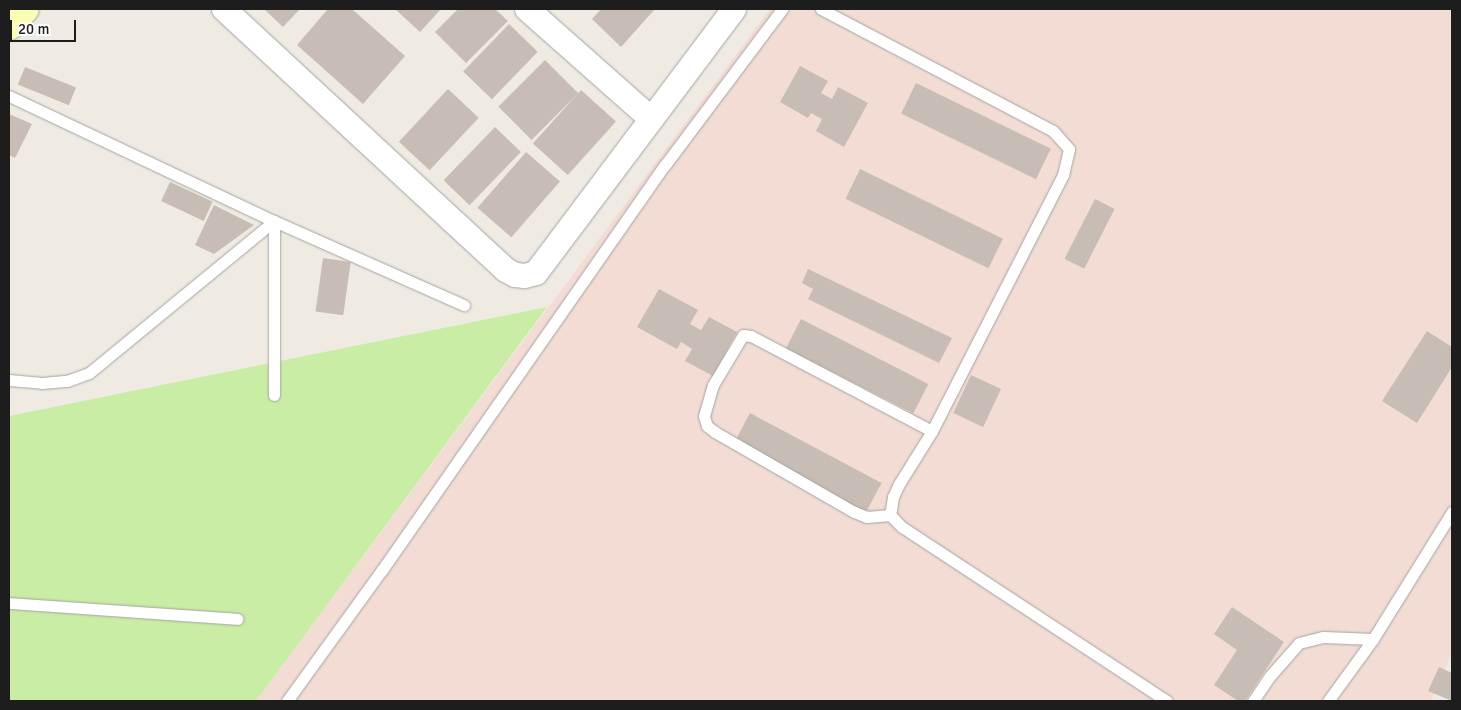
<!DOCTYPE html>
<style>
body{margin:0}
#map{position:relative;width:1461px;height:710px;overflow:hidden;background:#efebe2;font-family:Signika,sans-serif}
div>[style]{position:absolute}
.military>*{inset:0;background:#f2dcd4}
.grass>*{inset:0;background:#c9eda4}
.building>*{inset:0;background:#c7bdb5;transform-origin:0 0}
.roads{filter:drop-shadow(0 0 1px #a4a4a4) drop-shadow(0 0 1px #a4a4a4)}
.lane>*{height:11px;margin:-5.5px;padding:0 5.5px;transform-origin:5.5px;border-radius:5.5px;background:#fff}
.street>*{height:24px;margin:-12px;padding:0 12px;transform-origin:12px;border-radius:12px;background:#fff}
.secondary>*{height:28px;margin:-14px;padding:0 14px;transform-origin:14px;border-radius:14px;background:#fafdb2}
span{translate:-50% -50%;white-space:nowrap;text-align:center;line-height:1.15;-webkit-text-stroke:4px #fff;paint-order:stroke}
.frame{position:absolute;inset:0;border:10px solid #1d1d1d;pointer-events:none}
.scale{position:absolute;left:10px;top:20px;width:66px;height:22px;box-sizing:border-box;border:2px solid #1d1d1d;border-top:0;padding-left:6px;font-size:15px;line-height:18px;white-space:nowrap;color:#1d1d1d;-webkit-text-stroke:4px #fff;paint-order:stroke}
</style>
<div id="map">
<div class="military">
<div style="clip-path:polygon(770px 9px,1452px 9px,1452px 653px,1431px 701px,256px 701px)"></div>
</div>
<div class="grass">
<div style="clip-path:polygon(547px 307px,256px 701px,9px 701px,9px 416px)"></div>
</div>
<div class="building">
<div style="clip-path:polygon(264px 9px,300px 9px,283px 27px)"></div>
<div style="clip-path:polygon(328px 9px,352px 9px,405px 56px,363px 104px,297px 45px)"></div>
<div style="clip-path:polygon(395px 9px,441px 9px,420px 32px)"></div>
<div style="clip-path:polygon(458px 9px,495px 9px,508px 21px,466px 63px,435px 32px)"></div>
<div style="clip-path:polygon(601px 9px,655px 9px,621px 47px,592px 19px)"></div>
<div style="left:509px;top:24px;width:40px;height:66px;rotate:44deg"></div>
<div style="left:545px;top:60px;width:47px;height:66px;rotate:45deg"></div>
<div style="clip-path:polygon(800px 66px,828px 81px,821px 93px,832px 99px,838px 87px,868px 103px,844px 147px,816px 131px,822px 119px,811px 113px,808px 118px,780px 102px)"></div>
<div style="left:25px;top:67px;width:55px;height:19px;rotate:22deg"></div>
<div style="left:916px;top:83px;width:150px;height:34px;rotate:26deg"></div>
<div style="left:448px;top:89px;width:42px;height:72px;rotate:43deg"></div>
<div style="left:581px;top:90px;width:47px;height:72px;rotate:42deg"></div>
<div style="clip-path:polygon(9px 114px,32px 124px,15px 158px,9px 155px)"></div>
<div style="left:495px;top:127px;width:36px;height:74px;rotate:44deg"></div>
<div style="left:526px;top:152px;width:45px;height:74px;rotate:41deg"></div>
<div style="left:860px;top:169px;width:159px;height:33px;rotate:26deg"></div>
<div style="left:170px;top:182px;width:47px;height:21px;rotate:25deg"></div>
<div style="left:1095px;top:199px;width:22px;height:67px;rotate:27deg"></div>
<div style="clip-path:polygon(214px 205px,254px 225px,214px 254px,195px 245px)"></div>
<div style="left:323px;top:258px;width:28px;height:54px;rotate:8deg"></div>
<div style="clip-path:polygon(808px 269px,952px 338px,939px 363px,808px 299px,813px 289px,802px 283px)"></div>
<div style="clip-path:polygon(659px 289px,698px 310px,690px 324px,701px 330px,709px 317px,737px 332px,713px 376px,685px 361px,692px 349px,681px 342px,677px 349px,637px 327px)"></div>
<div style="left:801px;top:319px;width:143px;height:33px;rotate:27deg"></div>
<div style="clip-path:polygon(1427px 331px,1452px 347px,1452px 367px,1417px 423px,1382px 401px)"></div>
<div style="left:971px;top:375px;width:33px;height:42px;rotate:25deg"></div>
<div style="left:750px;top:413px;width:149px;height:33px;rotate:28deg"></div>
<div style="clip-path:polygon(1232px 607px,1284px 642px,1245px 701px,1238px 701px,1214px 685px,1237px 650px,1214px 634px)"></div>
<div style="clip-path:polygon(1439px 667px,1452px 673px,1452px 701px,1428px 691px)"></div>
</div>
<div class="roads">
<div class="lane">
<div style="left:821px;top:9px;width:262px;rotate:27.7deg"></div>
<div style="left:1053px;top:131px;width:24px;rotate:48deg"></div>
<div style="left:1069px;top:149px;width:27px;rotate:103deg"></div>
<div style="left:1063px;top:175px;width:288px;rotate:117.1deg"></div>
<div style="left:932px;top:431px;width:62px;rotate:121.9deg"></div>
<div style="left:899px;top:484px;width:14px;rotate:115deg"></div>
<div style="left:893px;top:497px;width:18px;rotate:99deg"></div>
<div style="left:890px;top:515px;width:17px;rotate:45deg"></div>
<div style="left:902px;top:527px;width:317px;rotate:33.3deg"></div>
<div style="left:9px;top:96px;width:293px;rotate:25.3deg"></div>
<div style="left:274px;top:221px;width:208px;rotate:23.9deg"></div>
<div style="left:274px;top:221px;width:174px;rotate:90deg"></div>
<div style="left:9px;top:380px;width:33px;rotate:5deg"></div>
<div style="left:42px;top:383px;width:25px;rotate:-5deg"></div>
<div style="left:67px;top:381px;width:23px;rotate:-20deg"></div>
<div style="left:89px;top:373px;width:239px;rotate:-39.4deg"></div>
<div style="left:890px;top:515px;width:23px;rotate:175deg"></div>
<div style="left:867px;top:517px;width:14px;rotate:-159deg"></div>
<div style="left:854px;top:512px;width:160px;rotate:-150.1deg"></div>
<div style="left:715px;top:432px;width:10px;rotate:-143deg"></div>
<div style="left:707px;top:426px;width:10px;rotate:-107deg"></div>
<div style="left:704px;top:416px;width:32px;rotate:-74deg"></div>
<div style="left:713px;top:385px;width:58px;rotate:-59deg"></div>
<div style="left:743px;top:335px;width:8px;rotate:7deg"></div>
<div style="left:751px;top:336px;width:204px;rotate:27.7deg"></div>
<div style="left:9px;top:603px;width:229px;rotate:4deg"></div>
<div style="left:287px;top:701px;width:162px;rotate:-54.1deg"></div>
<div style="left:382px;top:570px;width:494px;rotate:-55.1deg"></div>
<div style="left:665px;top:165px;width:195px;rotate:-53.1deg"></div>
<div style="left:1253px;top:701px;width:30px;rotate:-56deg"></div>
<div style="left:1270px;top:676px;width:44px;rotate:-48.7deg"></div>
<div style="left:1299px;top:643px;width:25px;rotate:-14deg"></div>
<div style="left:1323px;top:637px;width:50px;rotate:2.3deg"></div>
<div style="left:1328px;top:701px;width:77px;rotate:-54deg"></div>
<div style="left:1373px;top:639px;width:150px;rotate:-58.1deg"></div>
</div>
<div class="street">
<div style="left:224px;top:9px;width:384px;rotate:42.8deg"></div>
<div style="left:506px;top:270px;width:10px;rotate:29deg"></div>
<div style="left:515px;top:275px;width:10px;rotate:6deg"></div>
<div style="left:525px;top:276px;width:11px;rotate:-15deg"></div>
<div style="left:536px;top:273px;width:330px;rotate:-53.1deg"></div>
<div style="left:527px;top:9px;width:164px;rotate:41.5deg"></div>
</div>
<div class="secondary">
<div style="left:9px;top:26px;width:23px;rotate:-47deg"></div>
</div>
</div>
<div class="frame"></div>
<div class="scale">20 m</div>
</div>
